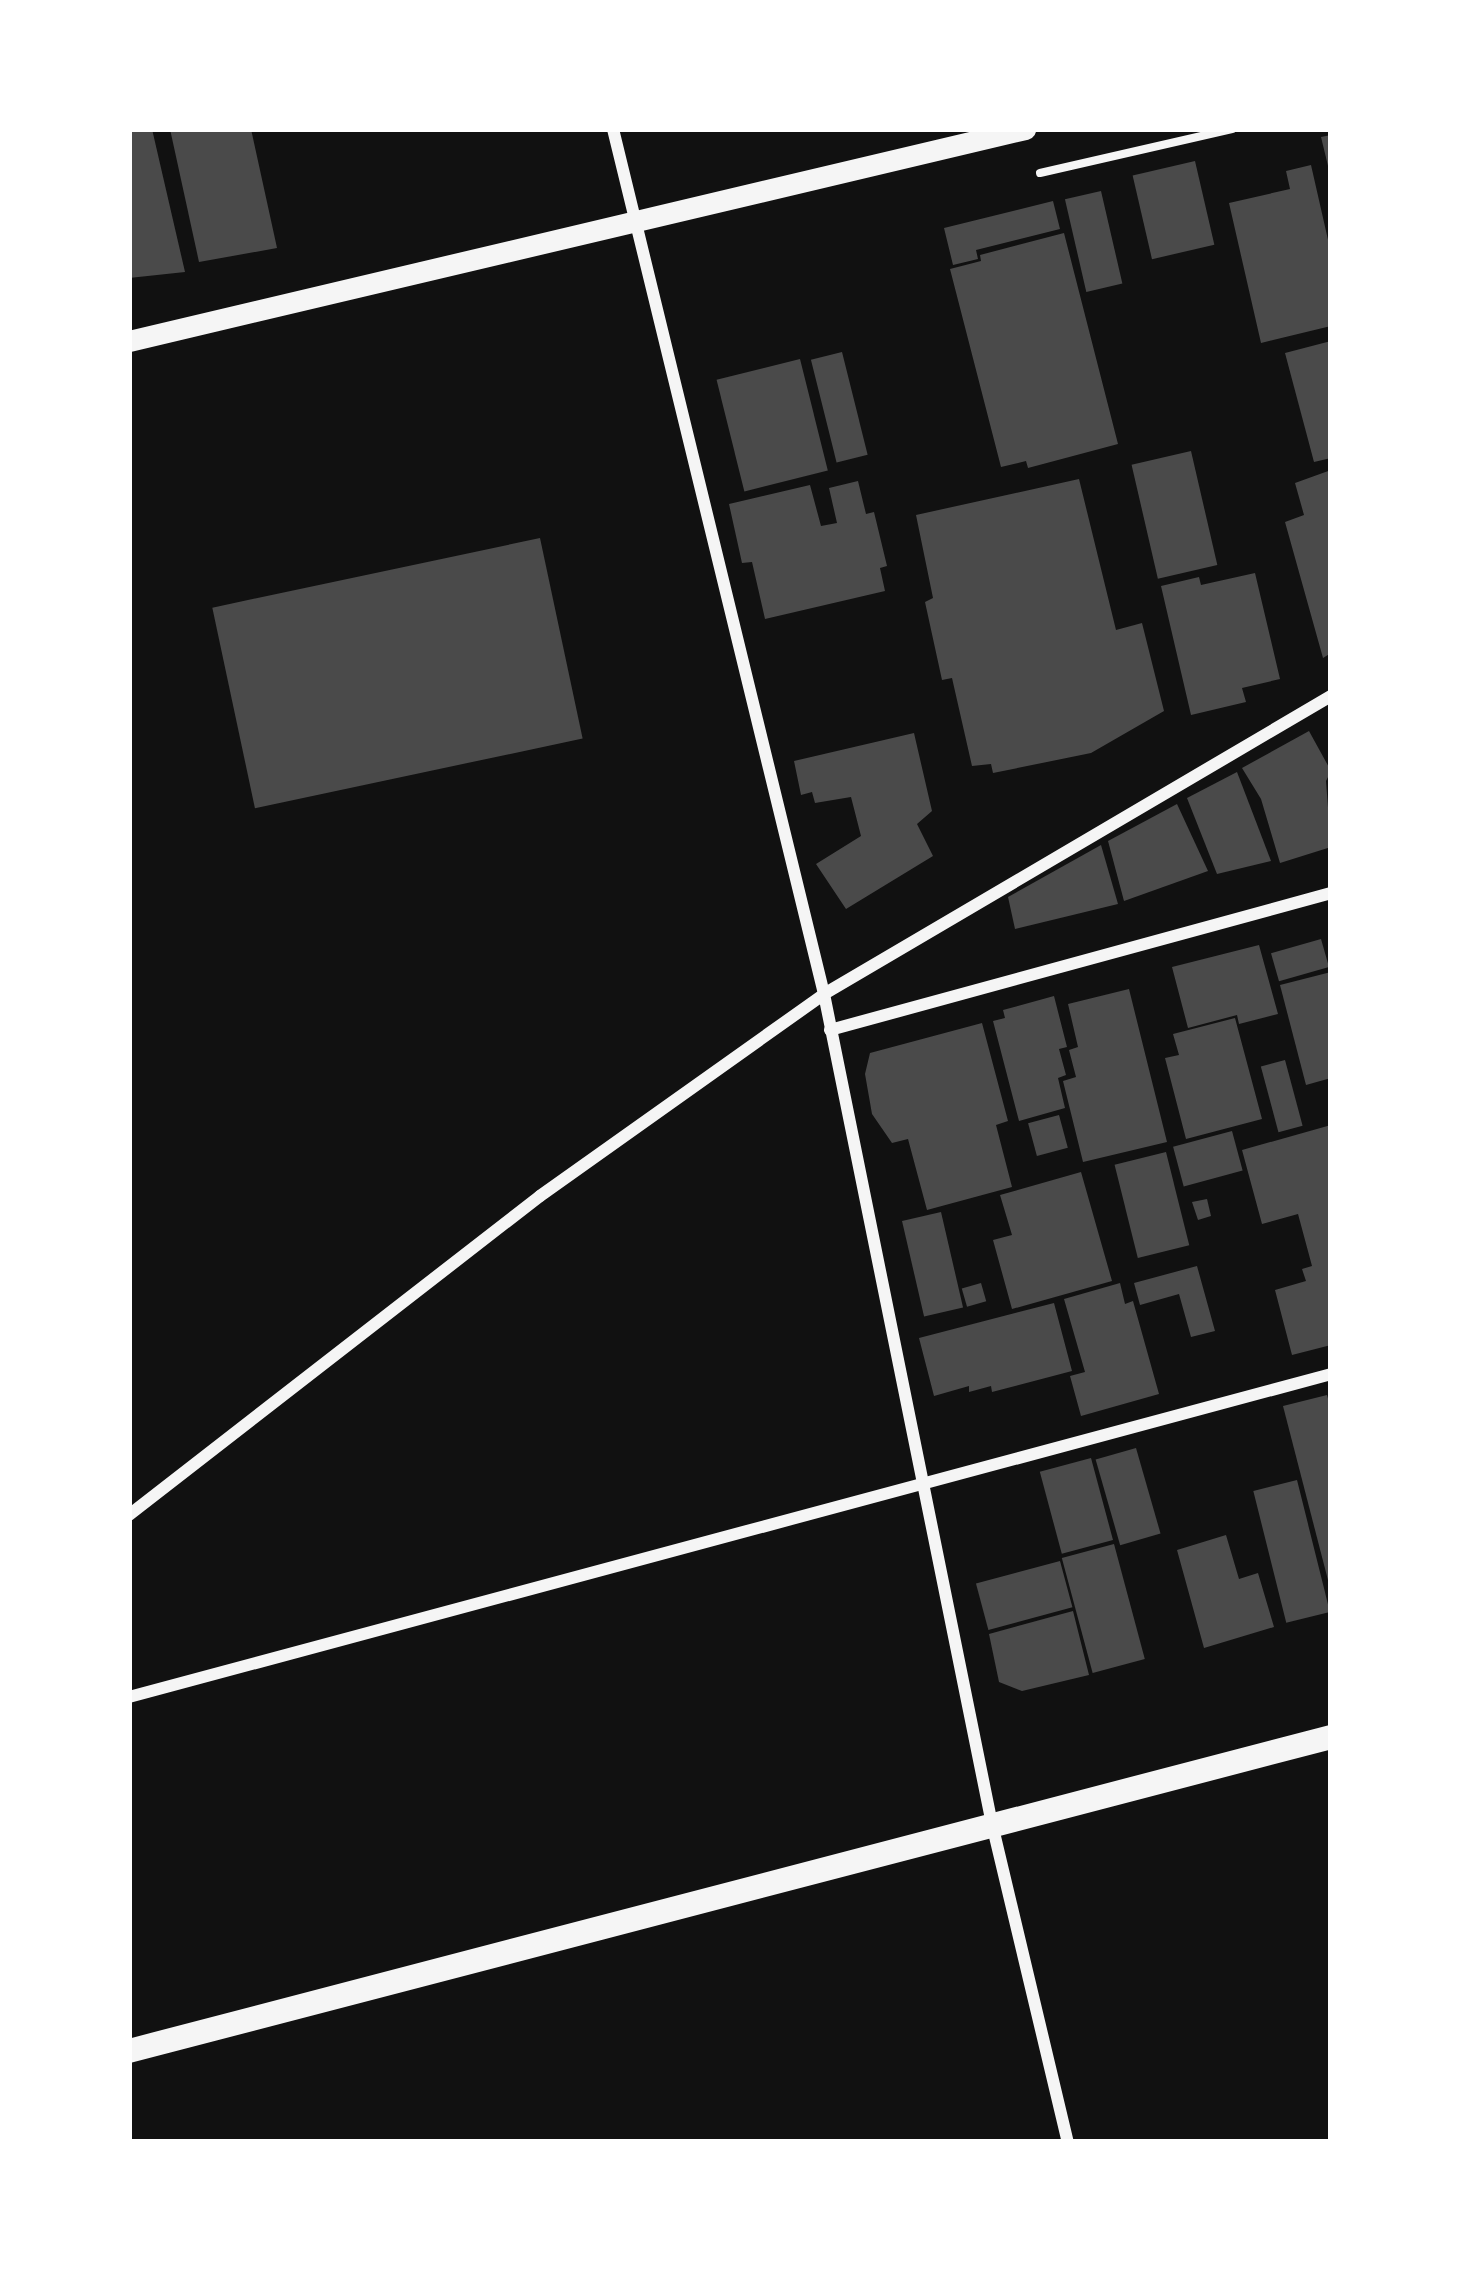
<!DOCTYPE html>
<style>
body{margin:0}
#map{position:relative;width:1460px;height:2271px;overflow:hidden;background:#111;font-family:"Asap Condensed",sans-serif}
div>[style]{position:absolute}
.building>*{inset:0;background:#4a4a4a;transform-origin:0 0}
.path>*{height:8px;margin:-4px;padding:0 4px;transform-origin:4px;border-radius:4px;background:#f5f5f5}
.minor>*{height:12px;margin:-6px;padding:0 6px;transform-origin:6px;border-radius:6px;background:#f5f5f5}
.tertiary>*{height:21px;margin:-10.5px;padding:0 10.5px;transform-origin:10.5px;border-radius:10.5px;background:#f5f5f5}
.secondary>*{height:24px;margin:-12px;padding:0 12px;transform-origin:12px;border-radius:12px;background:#f5f5f5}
span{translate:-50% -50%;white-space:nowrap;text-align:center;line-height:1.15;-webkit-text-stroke:9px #fff;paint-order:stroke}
.frame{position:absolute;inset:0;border:132px solid #fff;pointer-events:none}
</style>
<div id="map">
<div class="building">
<div style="clip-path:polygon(129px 129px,152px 129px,185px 272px,129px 278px)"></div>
<div style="clip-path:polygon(170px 129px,251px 129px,277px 248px,199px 262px)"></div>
<div style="clip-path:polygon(1331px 135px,1331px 170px,1329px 170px,1321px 137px)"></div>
<div style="left:1195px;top:161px;width:86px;height:64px;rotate:77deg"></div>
<div style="clip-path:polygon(1311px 165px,1331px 253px,1331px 326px,1261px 343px,1229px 203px,1290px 189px,1286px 171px)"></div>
<div style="left:1101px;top:191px;width:95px;height:37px;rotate:77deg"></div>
<div style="clip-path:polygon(1053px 201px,1060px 229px,976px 250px,978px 259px,953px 265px,944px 228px)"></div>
<div style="clip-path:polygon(1064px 233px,1118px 444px,1028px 468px,1026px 461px,1001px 467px,950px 269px,981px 261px,980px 255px)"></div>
<div style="clip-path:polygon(1331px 341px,1331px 458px,1314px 462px,1285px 353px)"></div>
<div style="left:842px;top:352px;width:106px;height:32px;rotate:76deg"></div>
<div style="left:800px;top:359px;width:115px;height:86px;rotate:76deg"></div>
<div style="left:1191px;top:451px;width:117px;height:61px;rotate:77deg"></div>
<div style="clip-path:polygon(1331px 470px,1331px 653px,1323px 658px,1285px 522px,1304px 515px,1295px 483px)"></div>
<div style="clip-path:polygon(1079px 479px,1116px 630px,1142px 623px,1164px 711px,1091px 753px,993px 773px,991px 764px,972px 766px,952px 678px,942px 680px,925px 602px,933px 598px,916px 515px)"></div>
<div style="clip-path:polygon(858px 481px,866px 514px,874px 512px,887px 566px,880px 568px,885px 591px,765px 619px,752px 562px,742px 563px,729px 504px,810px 485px,821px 526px,837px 523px,829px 488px)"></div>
<div style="left:540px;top:538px;width:205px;height:335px;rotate:78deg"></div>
<div style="clip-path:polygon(1255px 573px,1280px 679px,1242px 688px,1246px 702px,1191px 715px,1161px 586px,1199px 577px,1201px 585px)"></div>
<div style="clip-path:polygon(1309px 731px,1331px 771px,1326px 781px,1331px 847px,1280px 863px,1261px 799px,1242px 768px)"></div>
<div style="clip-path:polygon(914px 733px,932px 811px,917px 824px,933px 856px,846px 909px,816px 864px,861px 836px,851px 797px,815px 803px,812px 792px,801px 795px,794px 761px)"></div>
<div style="clip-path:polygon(1237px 772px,1271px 861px,1217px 874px,1187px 798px)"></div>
<div style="clip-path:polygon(1177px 804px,1208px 871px,1124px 901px,1108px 841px)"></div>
<div style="clip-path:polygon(1101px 845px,1118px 904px,1015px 929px,1008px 897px)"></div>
<div style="left:1321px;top:939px;width:29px;height:52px;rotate:74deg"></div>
<div style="clip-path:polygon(1259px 945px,1278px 1014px,1239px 1024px,1237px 1015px,1188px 1028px,1172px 967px)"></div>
<div style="clip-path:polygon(1331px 972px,1331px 1078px,1306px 1085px,1280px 985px)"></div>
<div style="clip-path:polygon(1129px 989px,1167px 1142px,1083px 1162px,1063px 1081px,1076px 1077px,1069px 1050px,1078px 1047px,1068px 1004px)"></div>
<div style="clip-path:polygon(1054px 996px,1067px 1047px,1059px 1049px,1066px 1075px,1058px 1078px,1065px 1108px,1019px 1121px,993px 1021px,1005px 1018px,1003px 1010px)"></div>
<div style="clip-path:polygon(1235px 1018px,1262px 1119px,1186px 1139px,1165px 1058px,1179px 1055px,1173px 1034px)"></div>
<div style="clip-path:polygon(982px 1023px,1008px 1121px,996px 1125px,1012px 1187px,927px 1210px,908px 1139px,892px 1143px,872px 1114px,865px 1074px,870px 1053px)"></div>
<div style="left:1285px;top:1060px;width:68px;height:25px;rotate:75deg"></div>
<div style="left:1059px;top:1115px;width:34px;height:32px;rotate:75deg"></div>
<div style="clip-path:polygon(1331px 1125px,1331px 1345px,1292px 1355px,1275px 1290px,1306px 1281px,1302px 1269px,1312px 1266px,1298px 1214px,1262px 1224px,1242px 1150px)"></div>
<div style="left:1232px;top:1131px;width:41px;height:61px;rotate:75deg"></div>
<div style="left:1166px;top:1152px;width:96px;height:53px;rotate:76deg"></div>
<div style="clip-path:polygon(1081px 1172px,1112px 1281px,1012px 1309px,993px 1240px,1012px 1235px,1000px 1195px)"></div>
<div style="clip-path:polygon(1207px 1199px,1211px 1216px,1198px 1220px,1192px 1202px)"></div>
<div style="left:941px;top:1212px;width:98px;height:40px;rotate:77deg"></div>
<div style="clip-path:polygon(1197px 1266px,1215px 1331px,1191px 1337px,1179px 1294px,1140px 1305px,1134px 1283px)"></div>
<div style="left:981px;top:1283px;width:19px;height:20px;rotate:74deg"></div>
<div style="clip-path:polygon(1120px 1283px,1125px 1304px,1133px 1301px,1159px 1394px,1081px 1416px,1070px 1376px,1085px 1372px,1064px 1299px)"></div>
<div style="clip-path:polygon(1054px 1303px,1072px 1371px,992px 1392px,991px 1386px,969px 1392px,969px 1386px,934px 1396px,919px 1338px)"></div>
<div style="clip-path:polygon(1327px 1395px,1331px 1410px,1329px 1584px,1283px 1406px)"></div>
<div style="left:1136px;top:1448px;width:89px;height:42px;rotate:74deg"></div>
<div style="left:1091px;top:1458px;width:85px;height:53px;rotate:75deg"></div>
<div style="left:1297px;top:1480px;width:136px;height:45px;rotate:76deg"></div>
<div style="clip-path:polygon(1226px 1535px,1239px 1579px,1258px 1573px,1274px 1627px,1204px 1648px,1177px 1550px)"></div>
<div style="left:1114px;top:1544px;width:119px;height:54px;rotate:75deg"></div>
<div style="left:1060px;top:1561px;width:48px;height:87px;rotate:75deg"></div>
<div style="clip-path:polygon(1073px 1611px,1089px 1675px,1022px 1691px,999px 1682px,989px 1634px)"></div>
</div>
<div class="path">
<div style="left:1040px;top:173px;width:197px;rotate:-12.9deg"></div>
</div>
<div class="minor">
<div style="left:613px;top:129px;width:890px;rotate:76.29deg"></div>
<div style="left:824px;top:994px;width:847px;rotate:78.56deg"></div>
<div style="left:992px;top:1824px;width:327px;rotate:76.6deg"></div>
<div style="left:830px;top:1030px;width:519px;rotate:-15.29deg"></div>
<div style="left:129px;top:1515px;width:520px;rotate:-37.82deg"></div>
<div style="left:540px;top:1196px;width:349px;rotate:-35.4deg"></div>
<div style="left:824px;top:994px;width:588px;rotate:-30.45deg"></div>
<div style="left:129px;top:1697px;width:1245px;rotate:-15.04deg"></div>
</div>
<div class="tertiary">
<div style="left:129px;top:341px;width:921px;rotate:-13.31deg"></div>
</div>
<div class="secondary">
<div style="left:129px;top:2051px;width:1242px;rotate:-14.64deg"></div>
</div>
<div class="frame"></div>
</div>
